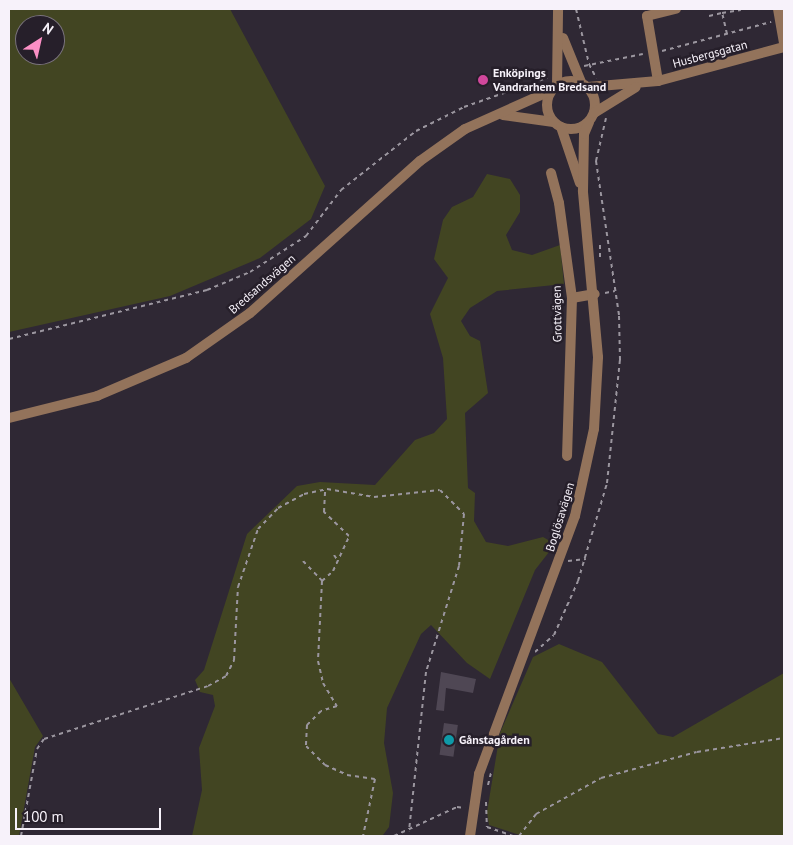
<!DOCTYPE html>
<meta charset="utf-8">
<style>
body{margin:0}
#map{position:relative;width:793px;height:845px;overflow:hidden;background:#2f2834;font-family:"PT Sans",sans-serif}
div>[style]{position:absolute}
.green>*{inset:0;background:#424522}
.building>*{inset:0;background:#4f4754;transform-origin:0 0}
.path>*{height:2px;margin-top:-1px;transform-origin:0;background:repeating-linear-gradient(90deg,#9b969f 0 4px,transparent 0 8px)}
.minor>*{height:10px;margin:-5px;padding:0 5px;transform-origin:5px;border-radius:5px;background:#93735b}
.minor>.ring{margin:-5px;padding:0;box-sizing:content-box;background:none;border:10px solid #93735b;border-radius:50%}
.dots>*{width:14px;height:14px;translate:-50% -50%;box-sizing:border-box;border:2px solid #261f2a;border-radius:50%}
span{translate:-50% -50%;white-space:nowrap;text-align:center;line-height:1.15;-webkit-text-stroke:5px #261f2a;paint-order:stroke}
.street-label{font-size:12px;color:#f7f2fa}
.poi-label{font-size:12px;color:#f7f2fa;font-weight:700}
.left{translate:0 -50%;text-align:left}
.frame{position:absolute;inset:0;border:10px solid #f7f2fa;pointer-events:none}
.north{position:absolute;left:15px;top:15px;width:50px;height:50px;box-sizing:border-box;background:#261f2a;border:1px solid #7a737d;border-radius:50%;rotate:35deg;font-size:14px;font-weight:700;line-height:20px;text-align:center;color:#f7f2fa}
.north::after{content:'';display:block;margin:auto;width:18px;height:22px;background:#fb8fc5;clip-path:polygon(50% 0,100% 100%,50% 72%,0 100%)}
.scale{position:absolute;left:15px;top:808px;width:146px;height:22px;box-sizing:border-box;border:2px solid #f7f2fa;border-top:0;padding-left:6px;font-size:15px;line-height:18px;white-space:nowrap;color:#f7f2fa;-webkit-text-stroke:4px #261f2a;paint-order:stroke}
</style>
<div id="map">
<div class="green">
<div style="clip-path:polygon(evenodd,9px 9px,230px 9px,325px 186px,311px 219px,260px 258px,170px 296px,9px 332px,9px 9px,25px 25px,55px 25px,55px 55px,25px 55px,25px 25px)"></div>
<div style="clip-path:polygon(487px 174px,510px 179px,520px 195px,520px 212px,506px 235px,512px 250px,532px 255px,560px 245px,564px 284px,497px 291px,470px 308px,461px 321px,470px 336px,480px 341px,488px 393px,465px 413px,468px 488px,475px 493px,474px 521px,486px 542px,508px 546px,543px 537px,550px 541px,549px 552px,535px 570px,490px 679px,467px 663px,431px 625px,421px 634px,387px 708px,384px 743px,393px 793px,389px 827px,383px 835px,192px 836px,202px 790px,199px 748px,215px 706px,213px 695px,200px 692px,195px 680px,204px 670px,247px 534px,297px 486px,320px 482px,375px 485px,415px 440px,434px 433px,447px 419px,443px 358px,430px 314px,448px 278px,434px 259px,443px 220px,452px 207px,473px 197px)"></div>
<div style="clip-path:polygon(559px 644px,602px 662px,658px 734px,673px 737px,784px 673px,784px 836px,523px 836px,489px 825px,487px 812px,500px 733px,533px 657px)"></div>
<div style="clip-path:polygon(9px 678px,43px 736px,35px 747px,19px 836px,9px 836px)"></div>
</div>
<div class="building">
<div style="clip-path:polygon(441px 672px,476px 679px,473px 693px,446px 688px,444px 711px,436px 710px)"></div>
<div style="left:444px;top:723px;width:14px;height:32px;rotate:8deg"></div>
</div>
<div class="path">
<div style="left:576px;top:9px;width:57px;rotate:76.7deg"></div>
<div style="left:589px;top:64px;width:16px;rotate:63deg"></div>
<div style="left:709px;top:16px;width:13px;rotate:-13deg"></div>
<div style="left:727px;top:34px;width:22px;rotate:-103deg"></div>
<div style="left:722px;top:13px;width:19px;rotate:-9deg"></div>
<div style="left:662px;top:51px;width:113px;rotate:-14.9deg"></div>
<div style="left:584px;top:66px;width:60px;rotate:-11.5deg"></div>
<div style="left:600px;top:245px;width:15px;rotate:90deg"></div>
<div style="left:605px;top:293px;width:10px;rotate:-11deg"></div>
<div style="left:9px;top:339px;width:204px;rotate:-13.9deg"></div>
<div style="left:207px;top:290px;width:47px;rotate:-22.7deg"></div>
<div style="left:250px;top:272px;width:67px;rotate:-32.7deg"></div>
<div style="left:306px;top:236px;width:58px;rotate:-52.7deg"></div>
<div style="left:341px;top:190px;width:95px;rotate:-38.2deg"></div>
<div style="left:416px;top:131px;width:54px;rotate:-26.6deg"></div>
<div style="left:464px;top:107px;width:88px;rotate:-19.3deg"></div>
<div style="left:334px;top:555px;width:7px;rotate:56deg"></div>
<div style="left:303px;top:561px;width:28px;rotate:46deg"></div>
<div style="left:322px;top:581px;width:80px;rotate:92.9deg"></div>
<div style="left:318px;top:661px;width:23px;rotate:77deg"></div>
<div style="left:323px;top:683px;width:27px;rotate:59deg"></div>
<div style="left:337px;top:706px;width:17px;rotate:163deg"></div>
<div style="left:321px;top:711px;width:20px;rotate:135deg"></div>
<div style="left:307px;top:725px;width:21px;rotate:93deg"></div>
<div style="left:306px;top:746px;width:27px;rotate:45deg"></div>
<div style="left:325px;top:765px;width:24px;rotate:24deg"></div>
<div style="left:347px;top:775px;width:28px;rotate:8deg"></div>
<div style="left:375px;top:779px;width:58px;rotate:101.9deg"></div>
<div style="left:568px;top:561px;width:18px;rotate:-6deg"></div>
<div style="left:322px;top:581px;width:15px;rotate:-42deg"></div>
<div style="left:333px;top:571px;width:38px;rotate:-65deg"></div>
<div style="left:349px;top:536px;width:35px;rotate:-136deg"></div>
<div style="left:324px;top:512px;width:21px;rotate:-87deg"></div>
<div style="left:535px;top:652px;width:25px;rotate:-42deg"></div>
<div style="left:554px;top:635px;width:59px;rotate:-66deg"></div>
<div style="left:578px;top:581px;width:102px;rotate:-73.5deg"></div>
<div style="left:607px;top:483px;width:124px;rotate:-84deg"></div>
<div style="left:620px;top:360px;width:45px;rotate:-91.3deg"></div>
<div style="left:619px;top:315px;width:156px;rotate:-98.5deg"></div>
<div style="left:596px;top:161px;width:44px;rotate:-76.9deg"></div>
<div style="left:488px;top:785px;width:12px;rotate:-76deg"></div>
<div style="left:486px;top:802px;width:25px;rotate:88deg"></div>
<div style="left:487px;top:827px;width:28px;rotate:19deg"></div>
<div style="left:21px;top:836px;width:88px;rotate:-79.6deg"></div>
<div style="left:37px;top:749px;width:12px;rotate:-55deg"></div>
<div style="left:44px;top:739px;width:172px;rotate:-17.9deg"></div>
<div style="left:208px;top:686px;width:21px;rotate:-29deg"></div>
<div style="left:226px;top:676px;width:18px;rotate:-63deg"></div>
<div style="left:234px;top:660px;width:73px;rotate:-86.9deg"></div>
<div style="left:238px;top:587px;width:61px;rotate:-71deg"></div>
<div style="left:258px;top:529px;width:29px;rotate:-46deg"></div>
<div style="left:278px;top:508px;width:30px;rotate:-28deg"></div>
<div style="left:304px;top:494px;width:24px;rotate:-12deg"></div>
<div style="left:327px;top:489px;width:48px;rotate:9.7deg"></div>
<div style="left:374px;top:497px;width:66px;rotate:-6.1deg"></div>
<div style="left:440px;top:490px;width:34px;rotate:45deg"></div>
<div style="left:464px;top:514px;width:52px;rotate:95.5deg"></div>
<div style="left:459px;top:566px;width:111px;rotate:107.3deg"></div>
<div style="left:426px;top:672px;width:160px;rotate:96.1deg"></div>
<div style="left:394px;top:836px;width:69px;rotate:-24.7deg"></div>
<div style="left:457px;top:807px;width:8px;rotate:7deg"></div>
<div style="left:519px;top:836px;width:28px;rotate:-52deg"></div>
<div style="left:536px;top:814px;width:74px;rotate:-29deg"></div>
<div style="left:601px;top:778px;width:99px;rotate:-15.2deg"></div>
<div style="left:697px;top:752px;width:88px;rotate:-9.1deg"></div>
</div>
<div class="minor">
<div style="left:778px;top:9px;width:36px;rotate:80deg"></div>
<div style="left:563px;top:38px;width:48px;rotate:67.8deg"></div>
<div class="ring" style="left:547px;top:81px;width:38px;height:38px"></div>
<div style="left:658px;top:81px;width:66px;rotate:-99.6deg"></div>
<div style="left:647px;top:16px;width:30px;rotate:-14deg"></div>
<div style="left:557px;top:85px;width:76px;rotate:-89.2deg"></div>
<div style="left:588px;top:87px;width:70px;rotate:-4.9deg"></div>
<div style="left:658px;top:81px;width:131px;rotate:-15.1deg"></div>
<div style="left:594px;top:113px;width:49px;rotate:-31.8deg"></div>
<div style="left:503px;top:115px;width:51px;rotate:7.8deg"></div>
<div style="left:561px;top:127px;width:59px;rotate:71.3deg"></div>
<div style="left:551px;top:173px;width:31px;rotate:75deg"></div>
<div style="left:559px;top:203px;width:96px;rotate:82.2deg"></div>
<div style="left:572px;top:298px;width:158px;rotate:91.8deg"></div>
<div style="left:572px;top:298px;width:23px;rotate:-10deg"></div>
<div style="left:9px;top:418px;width:91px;rotate:-14deg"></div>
<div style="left:97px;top:396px;width:97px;rotate:-23.1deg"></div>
<div style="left:186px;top:358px;width:78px;rotate:-35.1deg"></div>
<div style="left:250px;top:313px;width:228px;rotate:-41.8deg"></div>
<div style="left:420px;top:161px;width:55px;rotate:-35.4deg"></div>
<div style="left:465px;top:129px;width:95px;rotate:-24.1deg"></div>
<div style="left:470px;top:836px;width:63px;rotate:-81.7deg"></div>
<div style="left:479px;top:774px;width:275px;rotate:-69.6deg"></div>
<div style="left:575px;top:516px;width:89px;rotate:-77.7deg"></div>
<div style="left:594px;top:429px;width:72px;rotate:-86.8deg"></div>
<div style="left:598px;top:357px;width:167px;rotate:-95.2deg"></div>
<div style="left:583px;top:191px;width:57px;rotate:-89deg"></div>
<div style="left:584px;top:134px;width:13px;rotate:-67deg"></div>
</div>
<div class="dots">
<div style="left:483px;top:80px;background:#d1479c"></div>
<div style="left:449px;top:740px;background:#0f9aa8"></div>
</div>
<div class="street-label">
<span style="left:710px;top:54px;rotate:-15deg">Husbergsgatan</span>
<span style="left:262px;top:284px;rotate:-41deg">Bredsandsvägen</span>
<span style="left:557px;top:314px;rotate:-91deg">Grottvägen</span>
<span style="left:560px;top:517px;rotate:-73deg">Boglösavägen</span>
</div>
<div class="poi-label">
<span class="left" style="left:493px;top:80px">Enköpings<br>Vandrarhem Bredsand</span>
<span class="left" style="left:459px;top:740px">Gånstagården</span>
</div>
<div class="frame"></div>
<div class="north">N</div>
<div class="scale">100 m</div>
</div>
